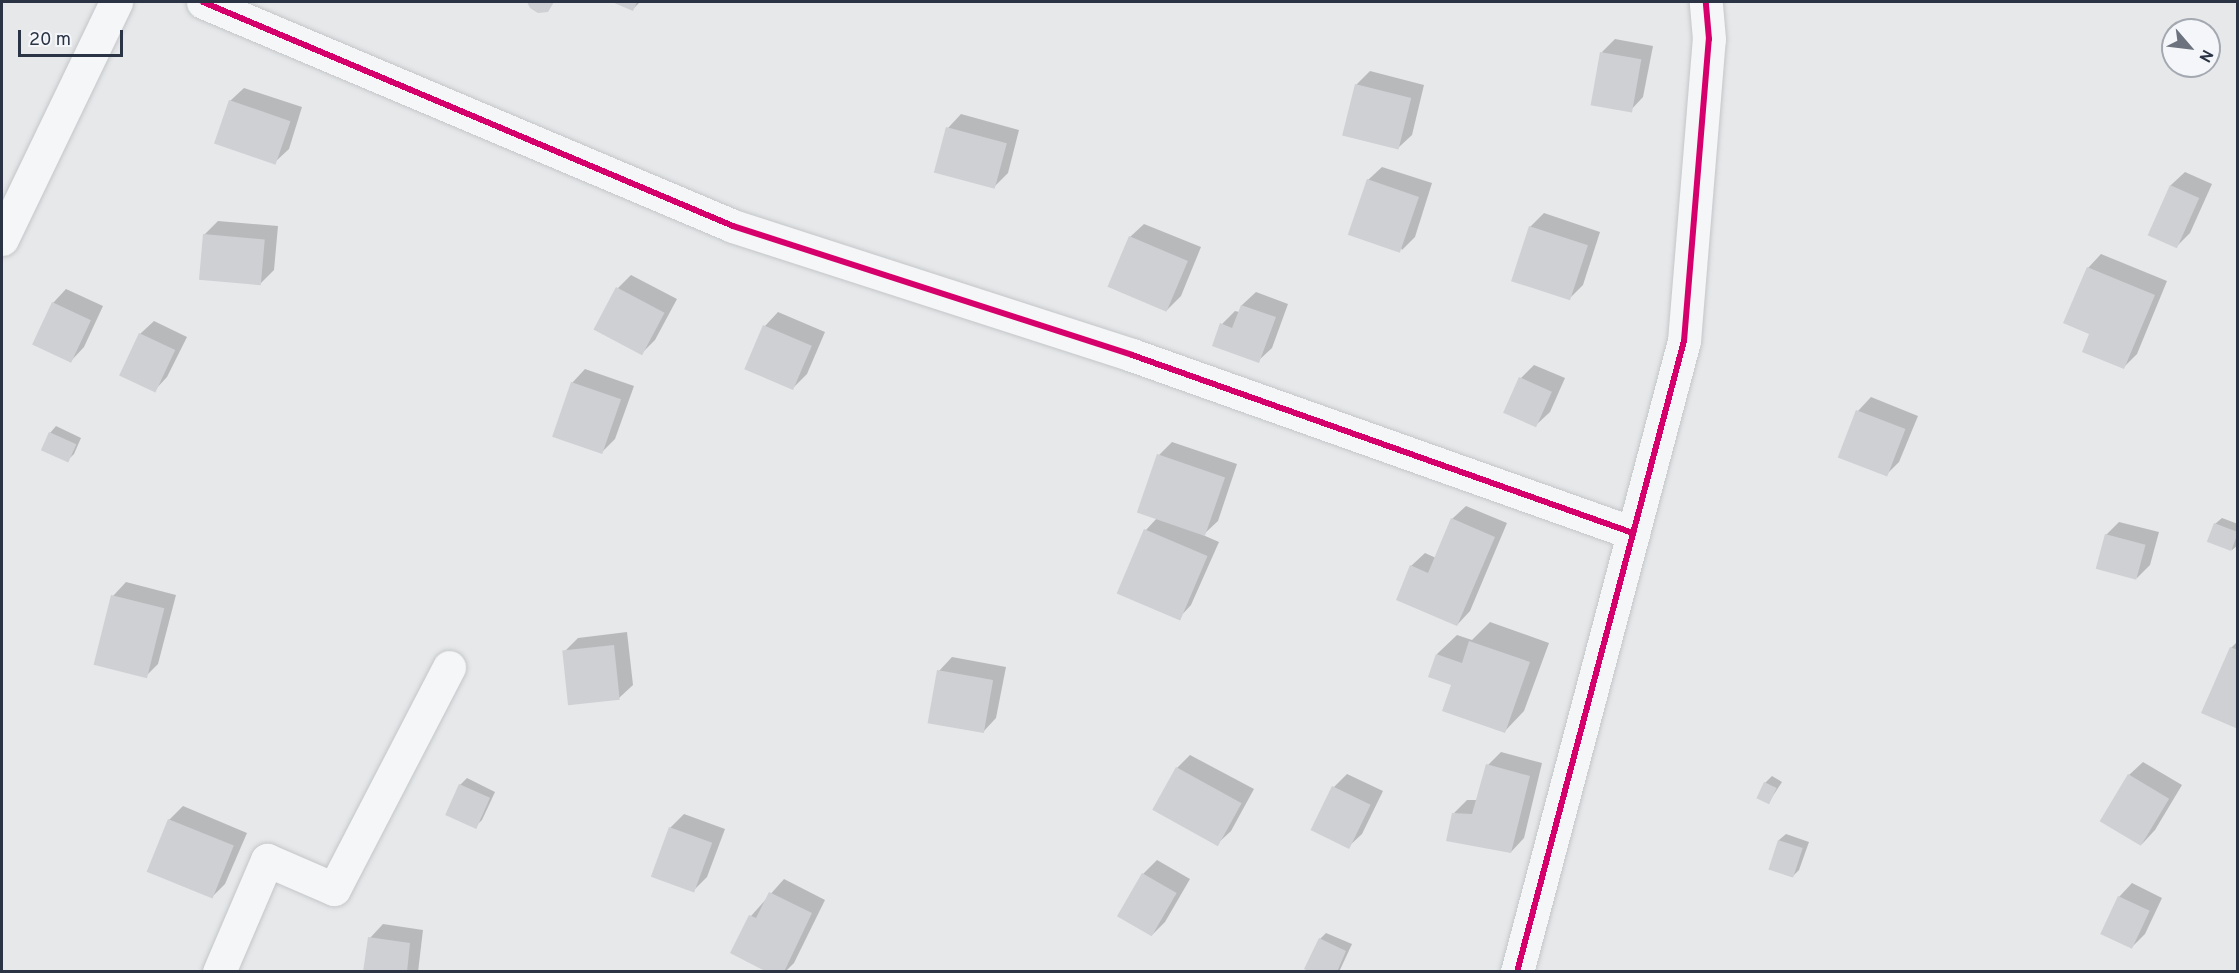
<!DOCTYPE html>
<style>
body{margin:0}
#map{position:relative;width:2239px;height:973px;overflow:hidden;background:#e6e8ea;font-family:Overpass,sans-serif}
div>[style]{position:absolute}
.shadow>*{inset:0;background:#0003}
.building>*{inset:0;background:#ced0d3;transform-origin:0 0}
.roads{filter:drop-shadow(0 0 2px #c4c6c8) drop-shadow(0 0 2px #c4c6c8)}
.minor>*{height:33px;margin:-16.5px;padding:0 16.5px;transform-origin:16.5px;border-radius:16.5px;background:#f5f6f7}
.cycleway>*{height:6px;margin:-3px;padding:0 3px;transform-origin:3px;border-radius:3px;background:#d6006c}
span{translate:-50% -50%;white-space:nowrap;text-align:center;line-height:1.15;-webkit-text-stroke:4.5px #f4f6f9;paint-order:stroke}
.frame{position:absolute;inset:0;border:3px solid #2b3445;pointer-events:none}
.north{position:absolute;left:2161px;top:18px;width:60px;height:60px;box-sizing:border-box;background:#f4f6f9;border:2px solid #a4a8b1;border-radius:50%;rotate:118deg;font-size:16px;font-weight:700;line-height:24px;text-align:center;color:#2b3445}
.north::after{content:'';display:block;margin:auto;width:21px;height:27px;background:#6c737f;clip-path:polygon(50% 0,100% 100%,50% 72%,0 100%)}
.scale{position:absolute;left:18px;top:30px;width:105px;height:27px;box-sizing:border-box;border:3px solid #2b3445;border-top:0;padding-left:8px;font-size:18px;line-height:21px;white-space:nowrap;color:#2b3445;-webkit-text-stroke:4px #f4f6f9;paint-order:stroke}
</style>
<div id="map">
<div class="shadow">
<div style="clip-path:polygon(616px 2px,640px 2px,632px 10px)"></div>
<div style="clip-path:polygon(1615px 39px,1653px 46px,1643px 97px,1630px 111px,1602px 52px)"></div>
<div style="clip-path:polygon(1370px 71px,1424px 85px,1412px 135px,1398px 148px,1356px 85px)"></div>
<div style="clip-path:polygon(244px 88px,302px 107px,289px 149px,275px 162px,230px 101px)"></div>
<div style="clip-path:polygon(961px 114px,1019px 130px,1008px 173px,995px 186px,948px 128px)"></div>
<div style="clip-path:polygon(1382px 167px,1432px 183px,1415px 237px,1402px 250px,1368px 180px)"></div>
<div style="clip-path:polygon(2185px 172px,2212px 184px,2190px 233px,2176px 247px,2149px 235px,2171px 185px)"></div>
<div style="clip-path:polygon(1544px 213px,1600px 232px,1583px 285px,1569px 299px,1530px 227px)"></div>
<div style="clip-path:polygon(218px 221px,278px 226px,274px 270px,261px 283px,204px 235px)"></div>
<div style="clip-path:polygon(1144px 224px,1201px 247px,1181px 296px,1167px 310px,1130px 237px)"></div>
<div style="clip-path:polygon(2101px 254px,2167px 281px,2137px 354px,2124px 367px,2091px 333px,2088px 268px)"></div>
<div style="clip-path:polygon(631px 275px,677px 299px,655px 340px,641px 354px,618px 288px)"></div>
<div style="clip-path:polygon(66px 289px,103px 306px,84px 347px,71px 361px,53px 303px)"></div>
<div style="clip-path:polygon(1256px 292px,1288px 304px,1272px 348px,1258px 361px,1222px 324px,1235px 311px,1239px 312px,1242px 305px)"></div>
<div style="clip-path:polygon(778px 312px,825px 332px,807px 374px,794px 387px,747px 368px,765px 326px)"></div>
<div style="clip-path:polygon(154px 321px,187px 337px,167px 377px,154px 391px,140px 334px)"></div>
<div style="clip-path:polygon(1534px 365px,1565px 378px,1550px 412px,1536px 425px,1521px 378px)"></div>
<div style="clip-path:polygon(585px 369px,634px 386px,615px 439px,602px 452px,572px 383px)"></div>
<div style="clip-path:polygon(1871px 397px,1918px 416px,1899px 462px,1886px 475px,1858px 411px)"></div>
<div style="clip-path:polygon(56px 426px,81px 438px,74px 454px,67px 461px,50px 433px)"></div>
<div style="clip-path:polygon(1172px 442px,1237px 464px,1218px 521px,1203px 535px,1219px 542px,1191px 605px,1178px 619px,1118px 592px,1146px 530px,1157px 518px,1159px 455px)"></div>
<div style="clip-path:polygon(1466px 506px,1507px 523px,1470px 611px,1457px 625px,1411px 566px,1425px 553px,1436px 558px,1452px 519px)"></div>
<div style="clip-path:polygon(2222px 518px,2238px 524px,2238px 545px,2232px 550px,2215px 524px)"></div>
<div style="clip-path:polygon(2119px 522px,2159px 532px,2150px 565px,2137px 578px,2106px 535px)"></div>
<div style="clip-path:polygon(126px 582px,176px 595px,158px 664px,145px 677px,113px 596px)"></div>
<div style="clip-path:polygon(1490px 622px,1549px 643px,1524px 711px,1505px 731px,1453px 684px,1437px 654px,1457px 635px,1472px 640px)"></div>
<div style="clip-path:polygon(627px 632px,633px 685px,619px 698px,564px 652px,578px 638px)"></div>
<div style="clip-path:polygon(2238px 641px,2238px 727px,2231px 648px)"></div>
<div style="clip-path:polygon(952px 657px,1006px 667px,996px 718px,983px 732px,939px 671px)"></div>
<div style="clip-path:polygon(1501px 752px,1542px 763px,1524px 838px,1511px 852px,1454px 813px,1467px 800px,1478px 800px,1488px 765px)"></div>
<div style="clip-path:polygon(1190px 755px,1254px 789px,1231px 831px,1217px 844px,1177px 768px)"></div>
<div style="clip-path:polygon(2143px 762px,2182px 785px,2155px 830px,2142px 844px,2129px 775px)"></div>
<div style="clip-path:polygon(1347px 774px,1383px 791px,1362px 834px,1348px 847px,1334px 787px)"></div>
<div style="clip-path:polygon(1772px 776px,1782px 782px,1769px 802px,1765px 783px)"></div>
<div style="clip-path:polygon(467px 778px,495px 792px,482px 820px,475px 827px,460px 785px)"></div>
<div style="clip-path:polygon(183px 806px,247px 833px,225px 884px,212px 897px,169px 820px)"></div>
<div style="clip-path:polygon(684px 814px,725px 829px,707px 877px,693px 891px,670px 828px)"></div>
<div style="clip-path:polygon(1786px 834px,1809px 842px,1799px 870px,1792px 877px,1770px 869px,1779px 840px)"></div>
<div style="clip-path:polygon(1157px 860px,1190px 879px,1165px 922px,1152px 935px,1119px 916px,1143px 874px)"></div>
<div style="clip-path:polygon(784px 879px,825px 900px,794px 963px,785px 972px,771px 972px,751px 916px)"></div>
<div style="clip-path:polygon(2132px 883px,2162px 898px,2145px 934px,2131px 948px,2119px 897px)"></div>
<div style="clip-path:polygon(383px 924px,423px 930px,418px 972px,365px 972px,370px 938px)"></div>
<div style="clip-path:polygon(1326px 933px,1352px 944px,1339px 972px,1314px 972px,1320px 939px)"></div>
</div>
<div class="building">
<div style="clip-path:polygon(527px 2px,554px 2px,548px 12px,538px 13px,530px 8px)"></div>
<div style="clip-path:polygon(612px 2px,637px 2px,633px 11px)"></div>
<div style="left:1600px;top:52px;width:42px;height:54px;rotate:10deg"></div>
<div style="left:1355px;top:84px;width:58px;height:53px;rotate:14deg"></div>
<div style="left:229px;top:100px;width:65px;height:46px;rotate:19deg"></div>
<div style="left:946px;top:127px;width:63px;height:47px;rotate:15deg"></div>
<div style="left:1367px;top:179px;width:55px;height:59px;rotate:19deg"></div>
<div style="left:2170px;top:185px;width:32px;height:55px;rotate:24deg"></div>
<div style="left:1529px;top:226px;width:62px;height:58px;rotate:18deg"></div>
<div style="left:203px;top:234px;width:62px;height:46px;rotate:5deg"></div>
<div style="left:1129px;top:236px;width:64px;height:55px;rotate:23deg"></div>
<div style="clip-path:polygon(2087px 267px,2155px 295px,2124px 369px,2082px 352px,2089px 334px,2063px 323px)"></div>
<div style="left:616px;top:287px;width:55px;height:48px;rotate:28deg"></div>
<div style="left:52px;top:302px;width:43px;height:47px;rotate:25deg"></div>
<div style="clip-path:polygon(1241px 305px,1276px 317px,1259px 363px,1212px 346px,1220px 323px,1232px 328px)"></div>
<div style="left:763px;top:325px;width:53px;height:48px;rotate:23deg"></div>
<div style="left:139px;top:333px;width:40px;height:47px;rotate:25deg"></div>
<div style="left:1519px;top:377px;width:36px;height:39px;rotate:24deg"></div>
<div style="left:571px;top:382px;width:53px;height:58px;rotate:19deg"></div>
<div style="left:1856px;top:410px;width:53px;height:51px;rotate:21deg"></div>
<div style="left:49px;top:432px;width:30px;height:20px;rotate:24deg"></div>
<div style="left:1157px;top:454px;width:72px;height:62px;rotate:19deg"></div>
<div style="clip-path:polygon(1451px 518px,1495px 537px,1457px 626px,1396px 600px,1410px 565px,1428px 573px)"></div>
<div style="left:2214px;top:523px;width:26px;height:20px;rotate:21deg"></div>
<div style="left:1144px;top:529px;width:69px;height:70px;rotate:23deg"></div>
<div style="left:2105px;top:534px;width:42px;height:36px;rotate:15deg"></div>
<div style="left:111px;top:595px;width:55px;height:72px;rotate:14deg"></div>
<div style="clip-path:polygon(1469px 641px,1530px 662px,1505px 733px,1442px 711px,1451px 685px,1428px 677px,1436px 654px,1462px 663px)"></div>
<div style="left:614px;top:645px;width:55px;height:52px;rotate:84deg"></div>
<div style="clip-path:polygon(2230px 647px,2238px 650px,2238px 729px,2201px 713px)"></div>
<div style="left:937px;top:670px;width:57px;height:54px;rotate:10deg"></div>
<div style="clip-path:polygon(1486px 764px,1530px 776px,1511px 853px,1446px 841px,1452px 813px,1472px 814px)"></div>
<div style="left:1176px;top:767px;width:75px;height:49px;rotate:29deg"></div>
<div style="left:2128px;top:774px;width:48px;height:55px;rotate:31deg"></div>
<div style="left:1764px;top:782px;width:14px;height:18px;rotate:25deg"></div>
<div style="left:459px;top:784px;width:34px;height:34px;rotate:24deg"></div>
<div style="left:1332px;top:786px;width:43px;height:49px;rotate:26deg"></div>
<div style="left:168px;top:819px;width:71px;height:57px;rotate:22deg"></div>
<div style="left:669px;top:827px;width:46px;height:53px;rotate:20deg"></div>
<div style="left:1778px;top:840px;width:26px;height:31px;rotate:18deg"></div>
<div style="left:1142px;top:873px;width:40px;height:50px;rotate:30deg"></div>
<div style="clip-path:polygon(769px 892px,812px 913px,784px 972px,767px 972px,730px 953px,749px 915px,756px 918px)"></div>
<div style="left:2118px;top:896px;width:35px;height:42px;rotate:25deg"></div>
<div style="clip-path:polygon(368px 937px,410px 943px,407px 972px,363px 972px)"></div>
<div style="clip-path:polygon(1319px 938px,1346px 951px,1337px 972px,1310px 972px,1304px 969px)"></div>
</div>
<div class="roads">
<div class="minor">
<div style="left:203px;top:2px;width:575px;rotate:22.91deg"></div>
<div style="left:733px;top:226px;width:419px;rotate:17.9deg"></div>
<div style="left:1132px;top:355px;width:532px;rotate:19.56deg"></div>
<div style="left:2px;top:239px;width:263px;rotate:-64.3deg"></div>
<div style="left:219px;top:972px;width:122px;rotate:-66.8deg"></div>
<div style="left:267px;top:860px;width:73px;rotate:23.4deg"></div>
<div style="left:334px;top:889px;width:250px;rotate:-62.6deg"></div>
<div style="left:1517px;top:972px;width:653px;rotate:-75.18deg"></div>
<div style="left:1684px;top:341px;width:303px;rotate:-85.3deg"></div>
<div style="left:1709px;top:39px;width:37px;rotate:-95deg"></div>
</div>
</div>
<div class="cycleway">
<div style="left:203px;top:2px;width:575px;rotate:22.91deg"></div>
<div style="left:733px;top:226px;width:419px;rotate:17.9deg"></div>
<div style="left:1132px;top:355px;width:532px;rotate:19.56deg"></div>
<div style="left:1517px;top:972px;width:653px;rotate:-75.18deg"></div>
<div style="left:1684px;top:341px;width:303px;rotate:-85.3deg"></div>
<div style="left:1709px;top:39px;width:37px;rotate:-95deg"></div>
</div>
<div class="frame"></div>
<div class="north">N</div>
<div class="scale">20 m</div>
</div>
